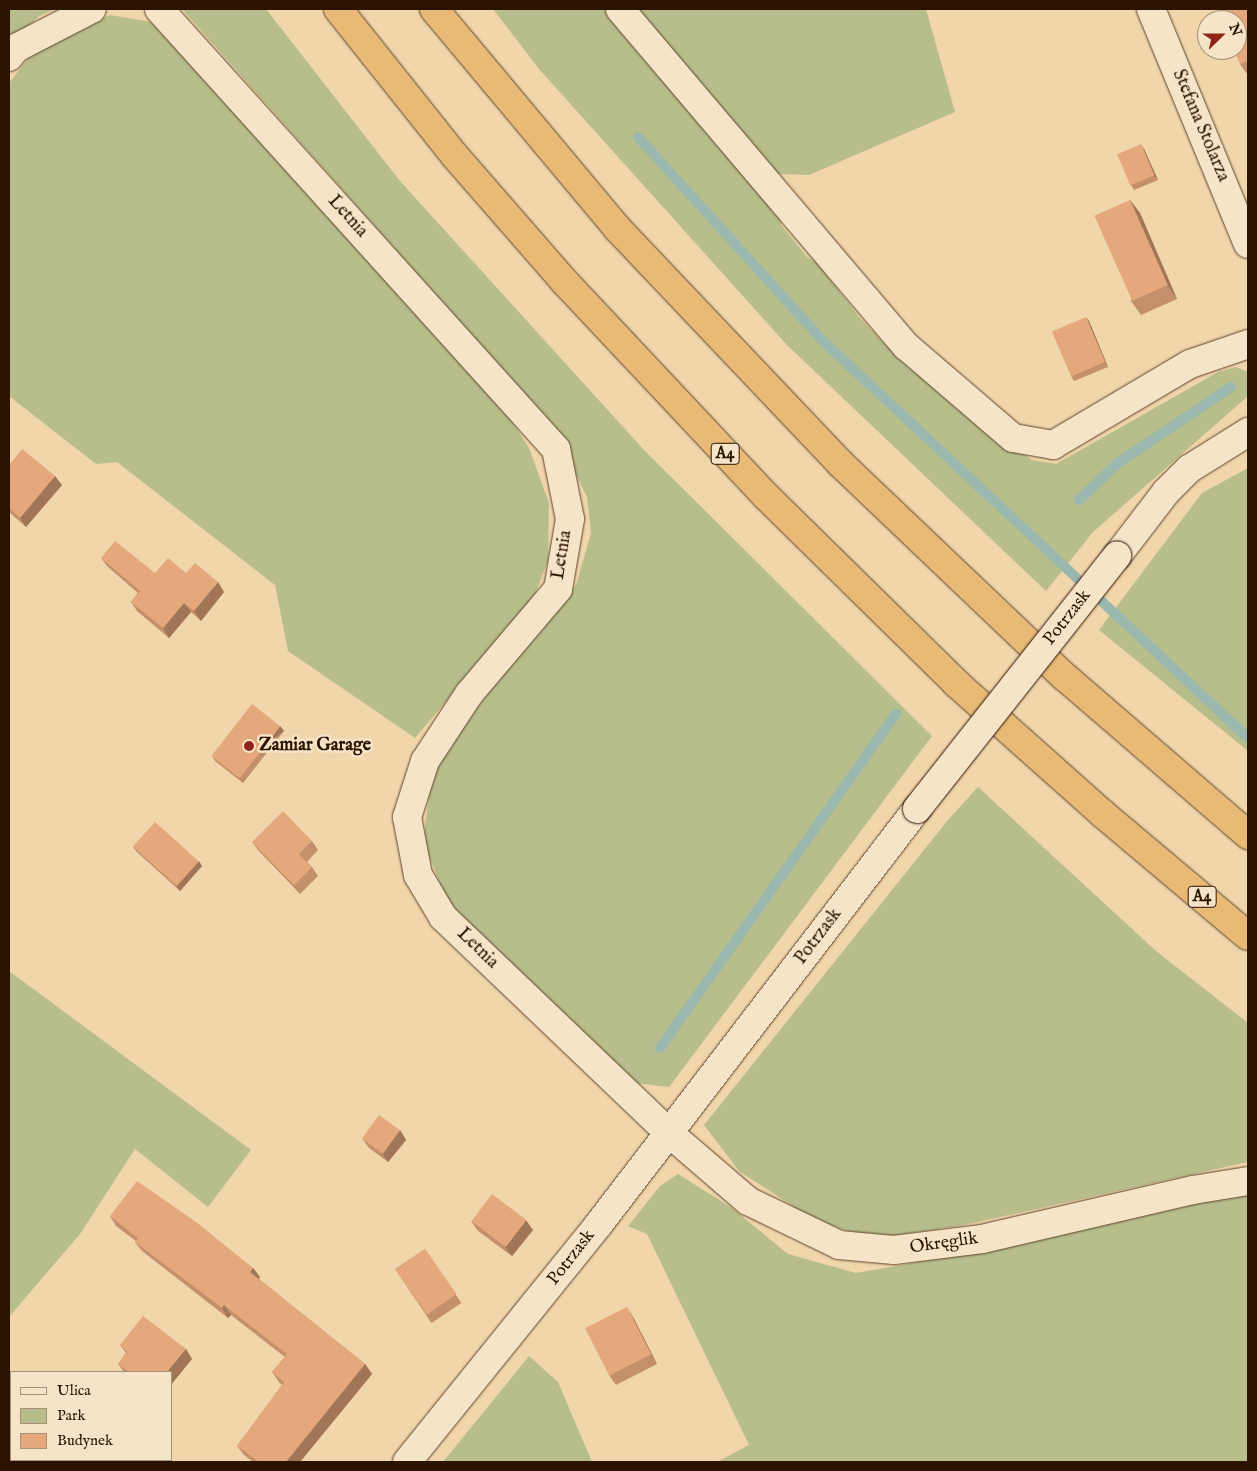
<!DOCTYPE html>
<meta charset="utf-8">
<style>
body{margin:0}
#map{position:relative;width:1257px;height:1471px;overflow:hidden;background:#f1d5ab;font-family:"IM FELL English",serif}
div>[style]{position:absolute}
.green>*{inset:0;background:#b7be8b}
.stream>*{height:10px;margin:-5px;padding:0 5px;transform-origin:5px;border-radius:5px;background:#9bb8af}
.roads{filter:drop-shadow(0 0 1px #5c432c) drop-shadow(0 0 1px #5c432c)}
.street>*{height:28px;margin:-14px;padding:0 14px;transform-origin:14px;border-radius:14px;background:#f6e4c8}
.secondary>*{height:28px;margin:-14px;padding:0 14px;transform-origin:14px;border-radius:14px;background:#f6e4c8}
.highway>*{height:28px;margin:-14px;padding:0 14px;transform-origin:14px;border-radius:14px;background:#e8ba76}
.bridges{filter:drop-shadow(0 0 1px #2b1201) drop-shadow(0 0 1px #2b1201)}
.secondary-bridge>*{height:28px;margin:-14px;padding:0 14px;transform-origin:14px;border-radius:14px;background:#f6e4c8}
.wall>*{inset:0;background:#c4906b;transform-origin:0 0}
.shaded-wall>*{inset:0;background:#a07657;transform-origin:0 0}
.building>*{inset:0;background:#e4a87c;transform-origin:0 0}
.dots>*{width:14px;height:14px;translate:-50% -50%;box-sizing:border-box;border:2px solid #f6e4c8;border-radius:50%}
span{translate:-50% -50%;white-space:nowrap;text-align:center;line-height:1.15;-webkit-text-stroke:5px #f6e4c8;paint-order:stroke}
.shield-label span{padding:1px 4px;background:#f6e4c8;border:1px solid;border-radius:4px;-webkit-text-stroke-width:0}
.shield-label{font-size:16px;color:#2b1201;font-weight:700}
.street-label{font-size:18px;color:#2b1201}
.poi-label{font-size:18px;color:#2b1201;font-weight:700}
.left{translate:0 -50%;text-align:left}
.frame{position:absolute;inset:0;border:10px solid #2b1201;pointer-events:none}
.legend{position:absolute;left:10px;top:1371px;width:162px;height:90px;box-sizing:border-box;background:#f6e4c8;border:1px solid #a59078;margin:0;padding:6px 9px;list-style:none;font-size:15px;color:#2b1201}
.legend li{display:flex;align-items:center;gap:10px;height:25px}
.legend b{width:25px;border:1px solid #a59078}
.north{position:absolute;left:1197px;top:10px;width:50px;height:50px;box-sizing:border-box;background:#f6e4c8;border:1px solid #a59078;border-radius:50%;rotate:68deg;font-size:14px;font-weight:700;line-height:20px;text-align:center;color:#2b1201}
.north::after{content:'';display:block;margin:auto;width:18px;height:22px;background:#8f2418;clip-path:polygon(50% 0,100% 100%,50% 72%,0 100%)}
</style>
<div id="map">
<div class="green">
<div style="clip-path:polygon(9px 9px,55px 9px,39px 16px,9px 46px)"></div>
<div style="clip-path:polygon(182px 9px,266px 9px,400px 181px,644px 450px,932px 736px,669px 1087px,635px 1083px,450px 908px,423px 841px,432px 775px,454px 736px,576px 585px,591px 533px,587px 497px,565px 452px,483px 348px)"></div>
<div style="clip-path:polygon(493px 9px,608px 9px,780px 216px,781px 225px,807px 257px,817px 263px,860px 318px,902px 362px,1032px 460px,1056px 464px,1218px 372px,1236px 367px,1248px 372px,1248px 396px,1093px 532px,1046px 591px,787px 345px,539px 69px)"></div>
<div style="clip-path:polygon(638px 9px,926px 9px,955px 112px,809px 175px,778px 174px)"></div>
<div style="clip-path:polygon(110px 15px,151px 22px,502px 406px,529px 448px,549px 503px,548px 561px,533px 599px,415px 738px,288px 651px,275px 585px,117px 462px,96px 464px,9px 396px,9px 83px,37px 47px)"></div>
<div style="clip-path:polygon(1248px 468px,1248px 751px,1099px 630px,1202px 493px)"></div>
<div style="clip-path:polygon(978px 787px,1156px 951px,1248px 1023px,1248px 1162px,964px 1225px,871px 1239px,813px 1219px,739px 1171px,704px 1125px,948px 820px)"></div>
<div style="clip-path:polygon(9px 971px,251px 1150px,208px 1207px,135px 1149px,80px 1234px,9px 1317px)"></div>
<div style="clip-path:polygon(678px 1174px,732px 1208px,788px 1254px,856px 1273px,971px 1253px,1248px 1192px,1248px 1462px,717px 1462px,749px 1445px,647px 1234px,628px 1226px,660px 1186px)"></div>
<div style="clip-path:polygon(529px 1356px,558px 1382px,592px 1462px,443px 1462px)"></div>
</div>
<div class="stream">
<div style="left:638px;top:137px;width:273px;rotate:47.8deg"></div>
<div style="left:821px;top:339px;width:584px;rotate:43.06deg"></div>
<div style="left:1079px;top:500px;width:54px;rotate:-43.5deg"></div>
<div style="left:1118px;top:463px;width:136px;rotate:-33.9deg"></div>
<div style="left:660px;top:1048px;width:409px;rotate:-54.8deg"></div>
</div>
<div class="roads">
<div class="street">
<div style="left:159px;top:9px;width:593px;rotate:47.94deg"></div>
<div style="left:556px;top:449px;width:71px;rotate:78.7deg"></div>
<div style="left:570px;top:519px;width:71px;rotate:99.7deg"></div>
<div style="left:558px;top:589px;width:138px;rotate:130.3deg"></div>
<div style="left:469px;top:694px;width:80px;rotate:123.3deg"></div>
<div style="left:425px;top:761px;width:59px;rotate:107.8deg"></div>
<div style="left:407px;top:817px;width:59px;rotate:79.3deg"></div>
<div style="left:418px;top:875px;width:49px;rotate:59.2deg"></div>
<div style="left:443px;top:917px;width:313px;rotate:43.7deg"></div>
<div style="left:669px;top:1133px;width:104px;rotate:40.7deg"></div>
<div style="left:748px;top:1201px;width:101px;rotate:25.8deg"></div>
<div style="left:839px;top:1245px;width:55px;rotate:5.2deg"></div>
<div style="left:894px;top:1250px;width:89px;rotate:-7.1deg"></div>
<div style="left:982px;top:1239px;width:217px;rotate:-13.1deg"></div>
<div style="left:1193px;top:1190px;width:56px;rotate:-9.3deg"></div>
<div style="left:620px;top:9px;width:442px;rotate:49.7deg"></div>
<div style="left:906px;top:346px;width:141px;rotate:40.7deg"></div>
<div style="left:1013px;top:438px;width:41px;rotate:9.9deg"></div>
<div style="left:1053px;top:445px;width:159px;rotate:-30.6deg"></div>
<div style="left:1190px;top:364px;width:61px;rotate:-19deg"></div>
<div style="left:1151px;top:9px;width:254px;rotate:67.6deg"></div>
<div style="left:9px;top:57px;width:11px;rotate:-52deg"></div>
<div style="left:16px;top:48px;width:85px;rotate:-27.2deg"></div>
</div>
<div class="secondary">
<div style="left:1117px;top:556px;width:81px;rotate:-52.6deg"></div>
<div style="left:1166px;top:492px;width:33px;rotate:-45deg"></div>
<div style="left:1189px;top:469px;width:70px;rotate:-32.1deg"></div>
<div style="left:407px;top:1462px;width:306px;rotate:-51.1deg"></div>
<div style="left:599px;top:1224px;width:523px;rotate:-52.54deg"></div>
</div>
<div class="highway">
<div style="left:338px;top:9px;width:188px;rotate:51.5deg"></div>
<div style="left:455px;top:156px;width:166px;rotate:48.9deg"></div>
<div style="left:564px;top:281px;width:295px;rotate:46.8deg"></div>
<div style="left:766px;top:496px;width:267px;rotate:44.5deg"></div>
<div style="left:956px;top:683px;width:197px;rotate:41.7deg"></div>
<div style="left:1103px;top:814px;width:189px;rotate:40.1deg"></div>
<div style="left:434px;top:9px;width:285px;rotate:50.1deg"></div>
<div style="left:617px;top:228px;width:325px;rotate:46.5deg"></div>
<div style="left:841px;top:464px;width:309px;rotate:43.6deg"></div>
<div style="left:1065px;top:677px;width:242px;rotate:40.8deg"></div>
</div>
</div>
<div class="bridges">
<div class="secondary-bridge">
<div style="left:917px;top:809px;width:323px;rotate:-51.7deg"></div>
</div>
</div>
<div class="wall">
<div style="clip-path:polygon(1248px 9px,1248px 73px,1247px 74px,1240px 64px,1237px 20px)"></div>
<div style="clip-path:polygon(1144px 149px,1158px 180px,1134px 190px,1131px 185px)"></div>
<div style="clip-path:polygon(1130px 200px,1140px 213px,1177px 299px,1141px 315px,1131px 301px)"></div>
<div style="clip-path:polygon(1089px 321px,1108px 367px,1074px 381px,1071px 376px)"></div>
<div style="clip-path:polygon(9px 465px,62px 485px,26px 527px,9px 512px)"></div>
<div style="clip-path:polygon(101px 558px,155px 573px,186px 573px,224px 592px,201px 621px,191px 612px,169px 638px,137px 611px,131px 602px,138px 593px,108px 567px)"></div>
<div style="clip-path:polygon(280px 726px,284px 731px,243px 783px,215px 761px,212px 756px)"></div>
<div style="clip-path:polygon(312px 841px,318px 850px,307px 862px,312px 867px,318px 876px,300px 894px,258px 850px,252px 842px)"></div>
<div style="clip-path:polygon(133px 847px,202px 866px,180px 891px,137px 852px)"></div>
<div style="clip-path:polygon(400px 1130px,406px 1140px,388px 1162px,369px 1148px,362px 1138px)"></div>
<div style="clip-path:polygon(110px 1216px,253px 1268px,260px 1277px,259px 1279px,365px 1364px,372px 1374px,300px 1462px,253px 1462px,244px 1455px,237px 1446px,282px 1385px,279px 1382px,272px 1372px,285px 1357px,231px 1315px,228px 1318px,142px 1251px,135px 1242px,136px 1241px,116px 1226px)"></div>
<div style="clip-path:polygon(471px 1221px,533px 1230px,512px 1256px,478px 1231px)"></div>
<div style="left:425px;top:1249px;width:65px;height:36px;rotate:56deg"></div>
<div style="clip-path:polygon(633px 1317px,657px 1364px,616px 1385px,609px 1375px)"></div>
<div style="clip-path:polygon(120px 1345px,186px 1349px,192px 1359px,171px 1372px,124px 1372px,118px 1364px,126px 1353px)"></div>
</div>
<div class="shaded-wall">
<div style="clip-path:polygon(1141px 144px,1144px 149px,1158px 180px,1154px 175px)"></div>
<div style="clip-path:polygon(1130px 200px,1140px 213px,1177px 299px,1167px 285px)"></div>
<div style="clip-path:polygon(1086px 317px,1089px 321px,1108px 367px,1105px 362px)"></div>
<div style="clip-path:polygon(55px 476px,62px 485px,26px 527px,20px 518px)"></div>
<div style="clip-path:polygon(218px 582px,224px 592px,201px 621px,194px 611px)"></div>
<div style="clip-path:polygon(184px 603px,191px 612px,169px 638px,163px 628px)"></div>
<div style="left:280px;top:726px;width:6px;height:66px;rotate:51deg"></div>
<div style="clip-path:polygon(199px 861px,202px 866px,180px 891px,176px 886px)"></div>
<div style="clip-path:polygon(400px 1130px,406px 1140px,388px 1162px,382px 1153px)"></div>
<div style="clip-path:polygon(526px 1220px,533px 1230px,512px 1256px,505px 1247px)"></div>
<div style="clip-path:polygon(253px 1268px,260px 1277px,257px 1281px,250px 1272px)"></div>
<div style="clip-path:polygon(224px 1305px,231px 1315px,228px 1318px,222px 1308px)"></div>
<div style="clip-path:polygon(627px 1307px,633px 1317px,657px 1364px,651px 1354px)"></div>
<div style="clip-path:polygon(186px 1349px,192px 1359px,171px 1385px,171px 1372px,167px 1372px)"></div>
<div style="clip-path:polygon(365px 1364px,372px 1374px,300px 1462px,286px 1462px)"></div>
</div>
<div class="building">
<div style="clip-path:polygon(1222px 9px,1248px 9px,1248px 61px,1240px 64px,1234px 50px,1237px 50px,1237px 20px,1226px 20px)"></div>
<div style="left:1141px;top:144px;width:34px;height:26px;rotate:67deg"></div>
<div style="left:1130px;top:200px;width:93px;height:39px;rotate:66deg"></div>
<div style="left:1086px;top:317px;width:49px;height:37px;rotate:67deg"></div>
<div style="clip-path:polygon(22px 449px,55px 476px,20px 518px,9px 508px,9px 465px)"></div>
<div style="clip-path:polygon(115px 541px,155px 573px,168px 558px,186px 573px,195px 563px,218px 582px,194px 611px,184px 603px,163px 628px,131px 602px,140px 591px,101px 558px)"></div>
<div style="left:252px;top:704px;width:36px;height:66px;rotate:38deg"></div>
<div style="clip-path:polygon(283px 811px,312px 841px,299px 854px,312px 867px,294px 885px,252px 842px)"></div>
<div style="left:155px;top:822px;width:59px;height:33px;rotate:42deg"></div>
<div style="left:379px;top:1115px;width:26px;height:29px;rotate:36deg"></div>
<div style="clip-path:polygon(137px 1181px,196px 1222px,253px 1268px,250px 1272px,365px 1364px,286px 1462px,259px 1462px,237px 1446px,284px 1382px,272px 1372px,287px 1354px,224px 1305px,222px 1308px,135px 1242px,138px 1238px,110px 1216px)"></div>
<div style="left:492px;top:1194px;width:43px;height:34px;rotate:37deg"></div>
<div style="left:425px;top:1249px;width:55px;height:36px;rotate:55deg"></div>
<div style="left:627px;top:1307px;width:53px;height:47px;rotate:63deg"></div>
<div style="clip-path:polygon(143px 1316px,186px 1349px,167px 1372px,129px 1372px,118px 1364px,127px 1352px,120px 1345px)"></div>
</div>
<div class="dots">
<div style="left:249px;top:746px;background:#8f2418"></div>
</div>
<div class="shield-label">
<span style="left:725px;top:454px">A4</span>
<span style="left:1202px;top:897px">A4</span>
</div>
<div class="street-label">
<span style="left:1200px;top:126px;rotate:67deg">Stefana Stolarza</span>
<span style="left:347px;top:217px;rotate:48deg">Letnia</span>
<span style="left:563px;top:555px;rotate:-81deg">Letnia</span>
<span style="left:1068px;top:618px;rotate:-52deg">Potrzask</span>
<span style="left:819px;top:937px;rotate:-53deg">Potrzask</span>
<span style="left:477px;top:949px;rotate:44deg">Letnia</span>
<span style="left:944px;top:1244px;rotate:-8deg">Okręglik</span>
<span style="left:572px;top:1258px;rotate:-52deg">Potrzask</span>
</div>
<div class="poi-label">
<span class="left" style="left:259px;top:746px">Zamiar Garage</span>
</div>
<div class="frame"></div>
<ul class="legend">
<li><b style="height:6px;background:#f6e4c8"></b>Ulica</li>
<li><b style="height:14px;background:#b7be8b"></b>Park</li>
<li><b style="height:14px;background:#e4a87c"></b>Budynek</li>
</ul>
<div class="north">N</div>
</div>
